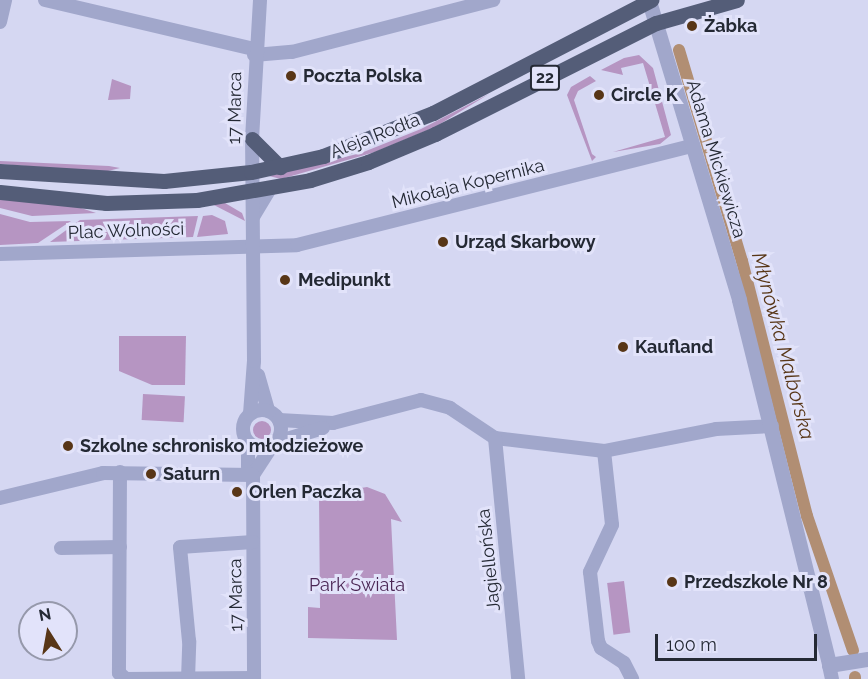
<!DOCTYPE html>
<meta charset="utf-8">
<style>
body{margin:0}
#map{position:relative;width:868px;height:679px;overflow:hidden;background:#d5d7f2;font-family:Raleway,sans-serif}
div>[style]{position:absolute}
.green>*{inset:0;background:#b695c2;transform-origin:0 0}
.round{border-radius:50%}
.canal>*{height:12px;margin:-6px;padding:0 6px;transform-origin:6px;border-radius:6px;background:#b18e73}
.minor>*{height:14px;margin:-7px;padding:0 7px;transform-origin:7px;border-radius:7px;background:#a1a7cb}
.minor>.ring{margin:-7px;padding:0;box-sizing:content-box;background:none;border:14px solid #a1a7cb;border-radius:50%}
.tertiary>*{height:15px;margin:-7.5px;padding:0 7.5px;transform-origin:7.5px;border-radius:7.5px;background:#a1a7cb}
.primary>*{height:15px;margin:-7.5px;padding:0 7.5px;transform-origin:7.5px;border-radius:7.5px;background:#545d78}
.dots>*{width:16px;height:16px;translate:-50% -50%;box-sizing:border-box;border:3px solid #e2e3fa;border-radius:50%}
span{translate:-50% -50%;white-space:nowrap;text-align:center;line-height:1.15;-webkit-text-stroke:6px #e2e3fa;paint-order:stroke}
.shield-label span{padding:2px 4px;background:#e2e3fa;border:2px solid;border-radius:4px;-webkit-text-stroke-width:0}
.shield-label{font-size:16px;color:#242934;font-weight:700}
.poi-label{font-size:18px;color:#242934;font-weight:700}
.left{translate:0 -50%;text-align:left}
.street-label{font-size:18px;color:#242934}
.park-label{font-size:18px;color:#4a2654}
.water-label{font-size:20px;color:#583617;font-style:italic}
.north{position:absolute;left:18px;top:601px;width:60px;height:60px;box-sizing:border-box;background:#e2e3fa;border:2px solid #9699ab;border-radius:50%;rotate:349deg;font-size:16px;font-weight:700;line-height:24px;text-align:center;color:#242934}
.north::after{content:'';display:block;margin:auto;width:21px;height:27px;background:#583617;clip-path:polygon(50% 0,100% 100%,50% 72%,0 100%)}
.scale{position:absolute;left:655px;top:634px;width:162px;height:27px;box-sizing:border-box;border:3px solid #242934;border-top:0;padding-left:8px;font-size:18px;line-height:21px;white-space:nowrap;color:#242934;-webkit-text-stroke:4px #e2e3fa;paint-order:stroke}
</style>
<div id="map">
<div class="green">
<div style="clip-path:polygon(639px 55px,653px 68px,671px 135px,660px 144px,613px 152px,665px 137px,643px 63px,621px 68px,623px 75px,601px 70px,624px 58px)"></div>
<div style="clip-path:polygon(590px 76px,596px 81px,578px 91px,574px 100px,592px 154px,596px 157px,592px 161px,567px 95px,571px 87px)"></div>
<div style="clip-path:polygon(112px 79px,131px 86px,130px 99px,108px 100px)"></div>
<div style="clip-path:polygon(489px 94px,435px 127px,375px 152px,281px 179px,269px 176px,361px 153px,421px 129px)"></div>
<div style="clip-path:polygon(0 161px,109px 166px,120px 168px,104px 172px,0 164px)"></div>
<div style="clip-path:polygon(0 199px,69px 204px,96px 213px,32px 216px,0 208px)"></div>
<div style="clip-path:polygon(225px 203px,242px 213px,245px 221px,212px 204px)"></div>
<div style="clip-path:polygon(0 214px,30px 222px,71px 221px,38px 243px,0 245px)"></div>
<div style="clip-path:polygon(212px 215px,225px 221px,228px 234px,197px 237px,203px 216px)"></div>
<div style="clip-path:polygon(198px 216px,193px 237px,50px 242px,80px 220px)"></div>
<div style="clip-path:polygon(119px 336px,186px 336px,185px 385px,152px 385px,119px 371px)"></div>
<div style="left:143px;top:394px;width:42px;height:26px;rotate:3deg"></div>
<div class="round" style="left:253px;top:421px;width:18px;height:18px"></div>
<div style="clip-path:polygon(367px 487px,385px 494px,402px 522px,391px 519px,397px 640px,308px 638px,308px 607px,320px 608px,319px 495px)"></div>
<div style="left:624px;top:581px;width:52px;height:17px;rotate:83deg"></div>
</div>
<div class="canal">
<div style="left:679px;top:50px;width:220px;rotate:73.4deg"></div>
<div style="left:742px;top:261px;width:263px;rotate:75.7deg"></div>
<div style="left:807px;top:516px;width:142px;rotate:71.1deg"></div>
<div style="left:855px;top:677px;width:2px;rotate:90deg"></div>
</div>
<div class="minor">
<div style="left:45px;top:0;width:215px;rotate:13.2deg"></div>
<div style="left:0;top:22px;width:23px;rotate:-77deg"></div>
<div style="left:254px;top:55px;width:38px;rotate:-5deg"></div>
<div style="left:292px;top:52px;width:208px;rotate:-14.5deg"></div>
<div style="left:253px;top:217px;width:33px;rotate:-59deg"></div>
<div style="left:0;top:254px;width:297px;rotate:-1.7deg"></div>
<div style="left:297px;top:245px;width:406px;rotate:-14.1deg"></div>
<div style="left:258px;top:375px;width:37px;rotate:74deg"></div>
<div class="ring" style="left:243px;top:410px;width:24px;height:24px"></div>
<div style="left:250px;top:414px;width:53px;rotate:-85.7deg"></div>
<div style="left:254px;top:361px;width:222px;rotate:-90.5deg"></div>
<div style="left:252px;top:139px;width:139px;rotate:-86.7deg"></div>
<div style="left:279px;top:420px;width:54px;rotate:3.2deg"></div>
<div style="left:333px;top:423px;width:91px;rotate:-14.6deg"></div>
<div style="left:421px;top:400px;width:30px;rotate:15deg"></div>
<div style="left:450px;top:408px;width:54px;rotate:33.7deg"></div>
<div style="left:495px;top:438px;width:110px;rotate:6.8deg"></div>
<div style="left:604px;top:451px;width:114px;rotate:-11.1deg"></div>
<div style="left:716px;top:429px;width:56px;rotate:-3.1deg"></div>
<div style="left:495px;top:438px;width:242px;rotate:84.5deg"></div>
<div style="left:277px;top:442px;width:48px;rotate:-16.9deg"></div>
<div style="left:248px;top:443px;width:23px;rotate:90deg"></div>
<div style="left:248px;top:466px;width:10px;rotate:61deg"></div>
<div style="left:253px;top:475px;width:204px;rotate:89.7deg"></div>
<div style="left:604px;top:451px;width:74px;rotate:83.8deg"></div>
<div style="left:612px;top:525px;width:52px;rotate:115.1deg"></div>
<div style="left:590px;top:572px;width:69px;rotate:83.4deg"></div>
<div style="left:598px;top:641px;width:8px;rotate:67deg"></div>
<div style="left:601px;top:648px;width:27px;rotate:33deg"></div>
<div style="left:624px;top:663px;width:18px;rotate:63deg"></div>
<div style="left:120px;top:472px;width:201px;rotate:90.3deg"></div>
<div style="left:119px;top:673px;width:9px;rotate:41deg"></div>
<div style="left:126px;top:679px;width:128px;rotate:-0.4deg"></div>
<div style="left:253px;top:475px;width:35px;rotate:-57deg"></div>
<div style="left:0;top:498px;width:106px;rotate:-13.6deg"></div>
<div style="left:103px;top:473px;width:150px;rotate:0.8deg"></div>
<div style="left:61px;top:548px;width:59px;rotate:-1deg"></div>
<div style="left:829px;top:665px;width:14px;rotate:78deg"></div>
<div style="left:188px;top:679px;width:38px;rotate:-88deg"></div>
<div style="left:189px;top:641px;width:94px;rotate:-95.5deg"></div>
<div style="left:180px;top:547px;width:73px;rotate:-3.9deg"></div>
</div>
<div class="tertiary">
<div style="left:649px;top:1px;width:312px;rotate:73.2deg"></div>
<div style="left:739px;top:300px;width:376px;rotate:76.1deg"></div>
<div style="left:829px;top:665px;width:39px;rotate:-9deg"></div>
</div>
<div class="primary">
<div style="left:252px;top:139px;width:40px;rotate:45deg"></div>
<div style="left:0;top:171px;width:164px;rotate:3.5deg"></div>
<div style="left:164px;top:181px;width:87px;rotate:-5.9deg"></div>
<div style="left:251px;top:172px;width:74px;rotate:-12.5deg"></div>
<div style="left:323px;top:156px;width:118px;rotate:-21.4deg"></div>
<div style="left:433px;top:113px;width:246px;rotate:-27.4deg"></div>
<div style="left:0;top:192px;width:107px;rotate:5.9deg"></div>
<div style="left:106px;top:203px;width:91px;rotate:-1.9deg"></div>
<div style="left:197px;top:200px;width:115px;rotate:-10deg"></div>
<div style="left:310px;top:180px;width:61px;rotate:-17.2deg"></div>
<div style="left:368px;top:162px;width:73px;rotate:-22.7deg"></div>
<div style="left:435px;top:134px;width:247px;rotate:-26.7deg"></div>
<div style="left:656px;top:23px;width:84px;rotate:-15.9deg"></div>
</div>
<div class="dots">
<div style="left:692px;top:26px;background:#583617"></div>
<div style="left:291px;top:76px;background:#583617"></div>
<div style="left:599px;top:95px;background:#583617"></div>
<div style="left:443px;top:242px;background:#583617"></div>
<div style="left:285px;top:280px;background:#583617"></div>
<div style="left:623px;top:347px;background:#583617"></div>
<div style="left:68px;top:446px;background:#583617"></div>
<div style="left:151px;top:474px;background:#583617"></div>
<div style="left:237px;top:492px;background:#583617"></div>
<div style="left:672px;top:582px;background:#583617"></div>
</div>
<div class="shield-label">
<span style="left:545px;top:78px">22</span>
</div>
<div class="poi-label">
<span class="left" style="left:704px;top:26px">Żabka</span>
<span class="left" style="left:303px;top:76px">Poczta Polska</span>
<span class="left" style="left:611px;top:95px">Circle K</span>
<span class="left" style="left:455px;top:242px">Urząd Skarbowy</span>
<span class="left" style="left:298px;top:280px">Medipunkt</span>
<span class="left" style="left:635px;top:347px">Kaufland</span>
<span class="left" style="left:80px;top:446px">Szkolne schronisko młodzieżowe</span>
<span class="left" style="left:163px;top:474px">Saturn</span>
<span class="left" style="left:249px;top:492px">Orlen Paczka</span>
<span class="left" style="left:684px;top:582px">Przedszkole Nr 8</span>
</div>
<div class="street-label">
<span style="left:235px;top:108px;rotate:-89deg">17 Marca</span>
<span style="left:375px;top:136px;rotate:-21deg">Aleja Rodła</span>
<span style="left:716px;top:159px;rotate:73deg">Adama Mickiewicza</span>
<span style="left:468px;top:184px;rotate:-14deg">Mikołaja Kopernika</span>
<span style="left:126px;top:231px;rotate:-2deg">Plac Wolności</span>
<span style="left:489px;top:560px;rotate:-96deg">Jagiellońska</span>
<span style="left:236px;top:595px;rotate:-91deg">17 Marca</span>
</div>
<div class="park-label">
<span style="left:357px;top:585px">Park Świata</span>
</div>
<div class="water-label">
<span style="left:783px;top:346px;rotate:75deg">Młynówka Malborska</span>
</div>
<div class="north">N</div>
<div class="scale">100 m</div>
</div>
